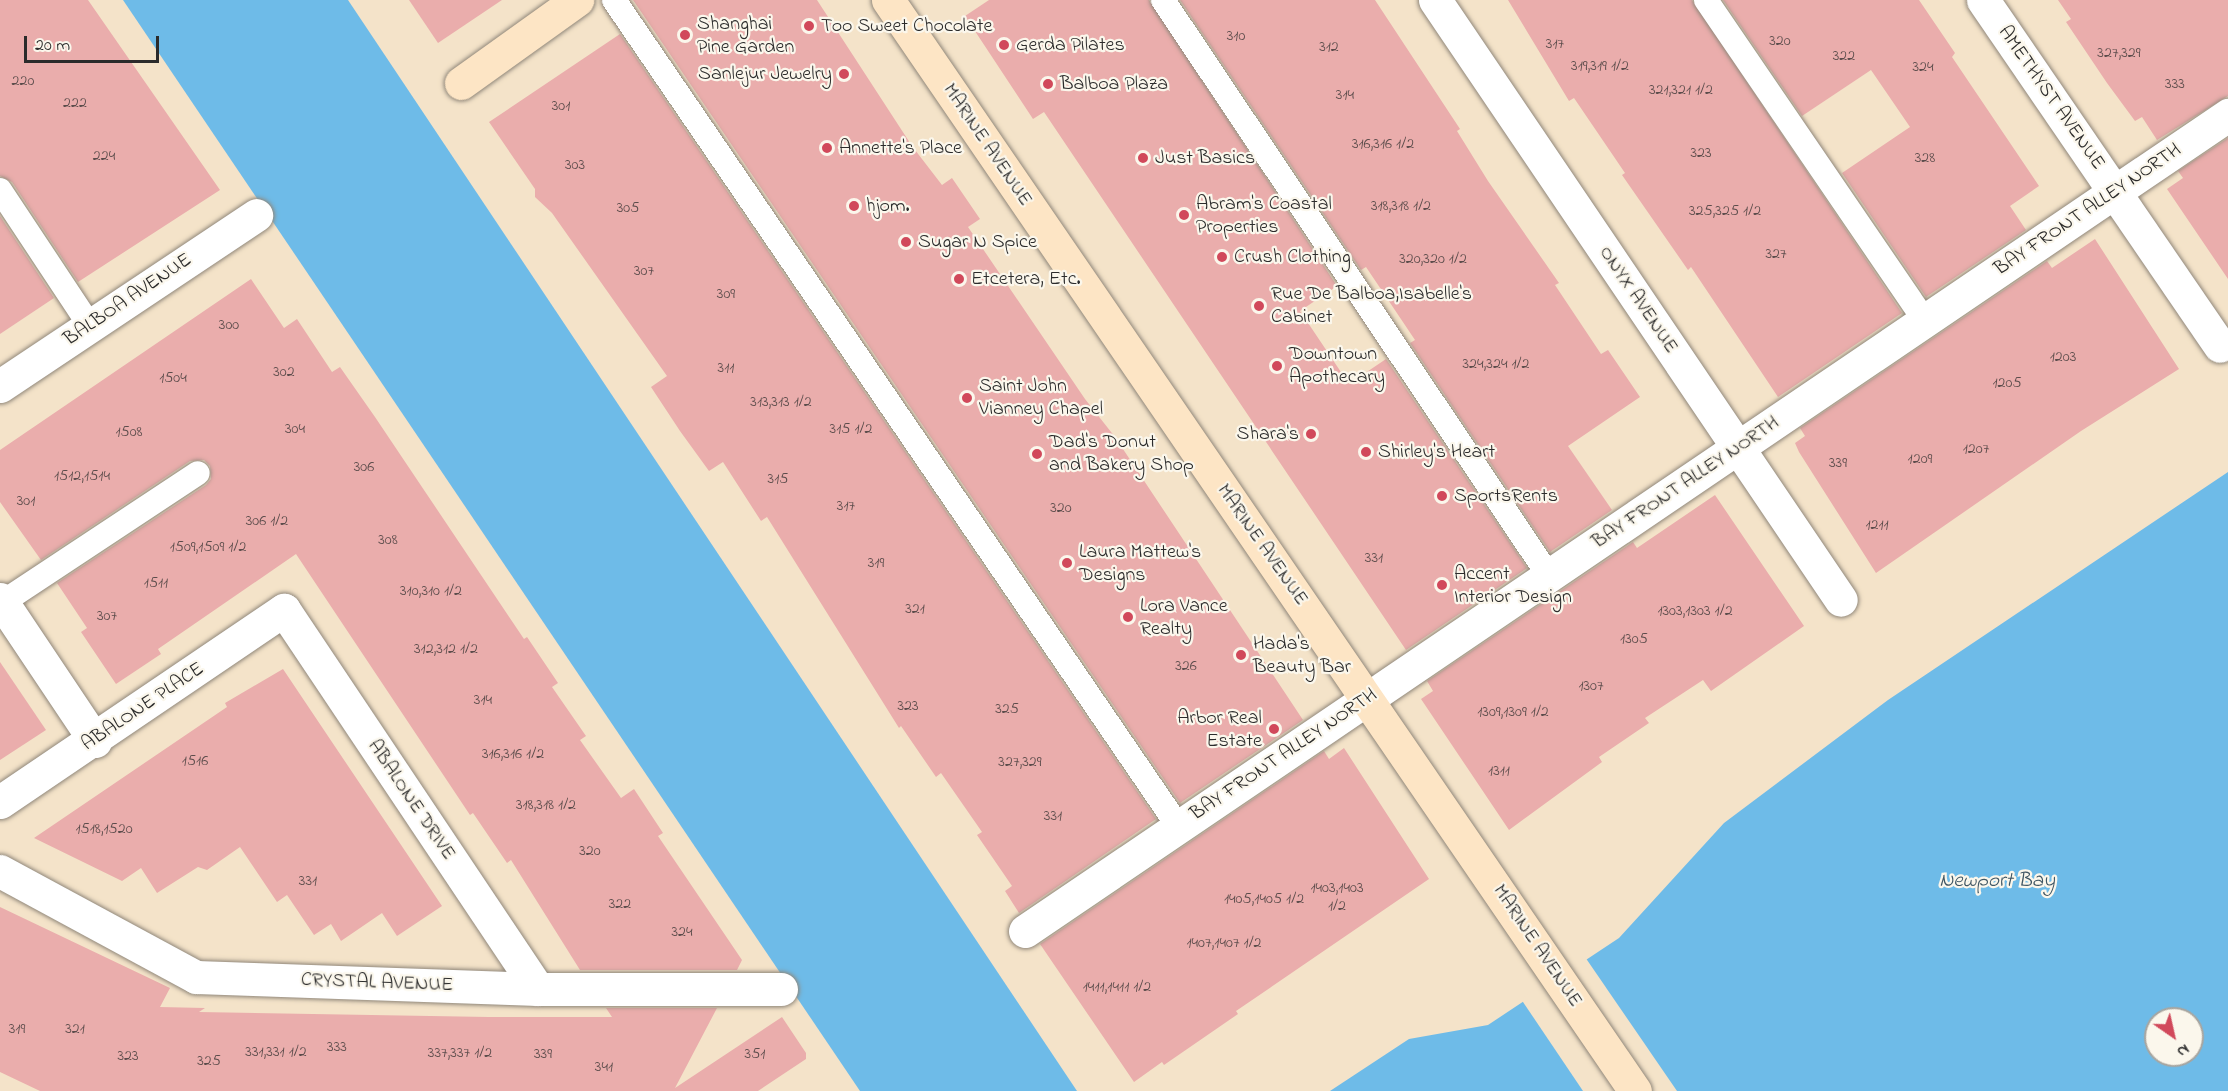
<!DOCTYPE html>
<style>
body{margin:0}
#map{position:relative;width:2228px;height:1091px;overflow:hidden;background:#f4e3c9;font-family:"Indie Flower",sans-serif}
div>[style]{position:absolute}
.water>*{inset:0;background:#6ebbe8}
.pier>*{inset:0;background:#f4e3c9}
.building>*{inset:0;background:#eaadac}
.roads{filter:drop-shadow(0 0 2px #90877a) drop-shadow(0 0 2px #90877a)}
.lane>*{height:24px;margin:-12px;padding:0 12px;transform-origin:12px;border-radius:12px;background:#fff}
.street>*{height:33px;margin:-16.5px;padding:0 16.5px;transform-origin:16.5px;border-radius:16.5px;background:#fff}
.secondary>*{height:33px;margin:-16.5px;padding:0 16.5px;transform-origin:16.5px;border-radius:16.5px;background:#fde5c5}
.dots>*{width:16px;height:16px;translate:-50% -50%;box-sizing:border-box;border:3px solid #fbf7ec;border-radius:50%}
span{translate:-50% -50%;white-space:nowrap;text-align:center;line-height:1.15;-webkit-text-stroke:4.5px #fbf7ec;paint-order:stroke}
.number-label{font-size:16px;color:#5b4c4b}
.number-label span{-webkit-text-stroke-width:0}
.poi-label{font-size:20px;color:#2b2b2b}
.left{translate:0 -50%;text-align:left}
.right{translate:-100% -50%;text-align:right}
.street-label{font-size:20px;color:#2b2b2b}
.water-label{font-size:21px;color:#3f5664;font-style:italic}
.north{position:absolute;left:2144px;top:1007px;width:60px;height:60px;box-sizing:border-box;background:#fbf7ec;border:2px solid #a8a59f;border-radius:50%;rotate:146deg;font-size:16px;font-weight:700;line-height:24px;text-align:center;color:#2b2b2b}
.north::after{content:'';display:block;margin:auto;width:21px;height:27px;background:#d1495b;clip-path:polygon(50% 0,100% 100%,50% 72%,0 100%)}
.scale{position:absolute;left:24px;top:36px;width:135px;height:27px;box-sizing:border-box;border:3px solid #2b2b2b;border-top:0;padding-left:8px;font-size:18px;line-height:21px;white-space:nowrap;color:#2b2b2b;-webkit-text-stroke:4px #fbf7ec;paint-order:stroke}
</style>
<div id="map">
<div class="water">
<div style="clip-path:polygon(123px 0,348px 0,1077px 1091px,860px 1091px)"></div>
<div style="clip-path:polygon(evenodd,2228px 472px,2228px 1091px,1330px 1091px,1409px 1039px,1488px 1025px,1619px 938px,1724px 823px,1888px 700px,2228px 472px,2156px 1019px,2192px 1019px,2192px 1055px,2156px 1055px,2156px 1019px)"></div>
</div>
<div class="pier">
<div style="clip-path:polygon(1585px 957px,1677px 1091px,1583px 1091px,1521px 999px)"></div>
</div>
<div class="building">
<div style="clip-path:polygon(0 0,88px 0,220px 190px,78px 282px,12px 182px,0 176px)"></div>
<div style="clip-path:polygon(409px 0,502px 0,438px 43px)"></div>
<div style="clip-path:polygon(633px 0,817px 0,912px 146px,942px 185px,952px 178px,980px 219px,968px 227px,1085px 399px,1115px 437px,1303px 720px,1180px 803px)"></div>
<div style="clip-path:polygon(989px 0,1149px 0,1337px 286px,1300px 311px,1349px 384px,1386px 359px,1527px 568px,1406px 650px,1044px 112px,1033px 119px,965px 16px)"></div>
<div style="clip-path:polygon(1180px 0,1375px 0,1460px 129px,1457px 131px,1488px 181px,1559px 283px,1555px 285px,1601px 354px,1608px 350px,1640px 397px,1568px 446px,1612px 510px,1550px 552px,1410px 343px,1415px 340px,1366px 267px,1361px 270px)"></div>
<div style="clip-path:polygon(1508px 0,1692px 0,1902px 313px,1778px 397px,1691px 267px,1688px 270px,1622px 175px,1625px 173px,1574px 98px,1569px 101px)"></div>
<div style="clip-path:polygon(1723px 0,1919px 0,1955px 53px,1952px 57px,2039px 186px,2010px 206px,2026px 230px,1926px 297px,1842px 173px,1910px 127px,1871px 70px,1802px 116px)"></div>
<div style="clip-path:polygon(2058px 0,2228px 0,2228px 96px,2157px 140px,2142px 117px,2135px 121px,2107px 83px,2066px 22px,2071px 19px)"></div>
<div style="clip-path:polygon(620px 34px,1156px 819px,1019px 913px,1005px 891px,1012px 886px,977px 835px,982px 832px,941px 773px,936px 777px,901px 726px,899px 728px,767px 517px,761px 521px,723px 462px,709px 471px,680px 431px,651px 387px,667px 376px,552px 213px,535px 197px,535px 189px,489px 122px)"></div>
<div style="clip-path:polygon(2228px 138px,2228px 279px,2167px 189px,2183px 178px,2178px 171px)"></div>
<div style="clip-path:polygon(0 216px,54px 298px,0 334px)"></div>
<div style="clip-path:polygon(2095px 239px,2179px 369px,2081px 431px,1876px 573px,1799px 452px,1795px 443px,1805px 436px,1800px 428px,2047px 261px,2052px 268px)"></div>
<div style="clip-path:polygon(251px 279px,284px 328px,297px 319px,332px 372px,340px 367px,375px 417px,524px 639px,527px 637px,558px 683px,552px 687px,586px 736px,580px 740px,621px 798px,634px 789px,663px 833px,658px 836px,742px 960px,737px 970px,580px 970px,511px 860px,507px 863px,473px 813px,470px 815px,296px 554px,158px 649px,161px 654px,116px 684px,81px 632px,87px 628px,57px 583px,206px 485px,211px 479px,210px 466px,204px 460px,190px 461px,41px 560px,0 502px,0 450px)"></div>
<div style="clip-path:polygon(1715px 495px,1804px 626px,1711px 691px,1703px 680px,1645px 718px,1649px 723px,1599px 757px,1602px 762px,1509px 830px,1421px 699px,1433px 691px,1427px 681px,1633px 542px,1637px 548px)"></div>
<div style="clip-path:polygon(0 662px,46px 730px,0 760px)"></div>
<div style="clip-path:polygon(283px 669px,442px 906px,397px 936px,382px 913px,341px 941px,331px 924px,314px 935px,287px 895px,277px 902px,240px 847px,207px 870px,198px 867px,157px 893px,141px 868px,122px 881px,34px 838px,227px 707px,225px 703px)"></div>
<div style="clip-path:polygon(1344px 748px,1429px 879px,1236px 1011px,1238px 1014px,1164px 1065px,1162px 1062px,1134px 1082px,1040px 944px,1324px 751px,1329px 759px)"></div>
<div style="clip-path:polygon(0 907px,170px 988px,160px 1007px,205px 1008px,199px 1012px,489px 1017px,612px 1017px,606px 1008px,717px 1008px,675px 1088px,782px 1017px,806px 1053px,806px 1059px,758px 1091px,40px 1091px,0 1072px)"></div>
</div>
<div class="roads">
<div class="lane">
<div style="left:614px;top:0;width:1000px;rotate:55.67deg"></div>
<div style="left:1163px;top:0;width:693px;rotate:56.17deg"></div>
<div style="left:1706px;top:0;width:389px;rotate:55.7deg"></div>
<div style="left:0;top:190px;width:163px;rotate:56.5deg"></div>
<div style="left:0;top:604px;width:237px;rotate:-33.5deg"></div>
</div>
<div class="street">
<div style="left:1435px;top:0;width:724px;rotate:55.92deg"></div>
<div style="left:1983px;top:0;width:419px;rotate:55.6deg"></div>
<div style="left:0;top:386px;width:308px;rotate:-33.7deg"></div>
<div style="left:0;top:599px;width:171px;rotate:56.2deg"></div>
<div style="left:0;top:802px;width:343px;rotate:-34.1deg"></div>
<div style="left:284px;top:610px;width:456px;rotate:56.2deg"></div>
<div style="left:0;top:871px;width:223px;rotate:28.4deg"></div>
<div style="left:196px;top:977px;width:342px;rotate:2deg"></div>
<div style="left:538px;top:989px;width:243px"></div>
<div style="left:1025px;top:931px;width:1454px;rotate:-34.15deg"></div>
</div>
<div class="secondary">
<div style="left:888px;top:0;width:1322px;rotate:55.6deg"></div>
<div style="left:461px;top:83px;width:143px;rotate:-35.6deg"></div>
</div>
</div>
<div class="dots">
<div style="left:809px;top:26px;background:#d1495b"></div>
<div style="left:685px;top:35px;background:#d1495b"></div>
<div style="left:1004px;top:45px;background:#d1495b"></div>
<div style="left:844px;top:74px;background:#d1495b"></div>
<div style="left:1048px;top:84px;background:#d1495b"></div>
<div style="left:827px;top:148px;background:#d1495b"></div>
<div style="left:1143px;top:158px;background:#d1495b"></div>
<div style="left:854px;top:206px;background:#d1495b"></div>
<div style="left:1184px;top:215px;background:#d1495b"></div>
<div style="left:906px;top:242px;background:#d1495b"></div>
<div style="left:1222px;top:257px;background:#d1495b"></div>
<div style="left:959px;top:279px;background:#d1495b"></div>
<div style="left:1259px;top:306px;background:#d1495b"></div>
<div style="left:1277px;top:366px;background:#d1495b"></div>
<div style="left:967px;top:398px;background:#d1495b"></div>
<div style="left:1311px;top:434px;background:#d1495b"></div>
<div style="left:1366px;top:452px;background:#d1495b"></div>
<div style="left:1037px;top:454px;background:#d1495b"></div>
<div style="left:1442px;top:496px;background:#d1495b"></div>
<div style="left:1067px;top:563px;background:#d1495b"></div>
<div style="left:1442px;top:585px;background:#d1495b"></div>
<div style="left:1128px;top:617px;background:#d1495b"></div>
<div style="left:1241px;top:655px;background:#d1495b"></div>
<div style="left:1274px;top:729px;background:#d1495b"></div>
</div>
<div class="number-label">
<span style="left:1236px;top:36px">310</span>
<span style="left:1780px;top:41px">320</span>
<span style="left:1555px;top:44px">317</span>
<span style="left:1329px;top:47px">312</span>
<span style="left:2119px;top:53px">327,329</span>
<span style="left:1844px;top:56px">322</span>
<span style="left:1600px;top:66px">319,319 1/2</span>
<span style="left:1923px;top:67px">324</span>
<span style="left:23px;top:81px">220</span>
<span style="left:2175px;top:84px">333</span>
<span style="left:1681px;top:90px">321,321 1/2</span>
<span style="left:1345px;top:95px">314</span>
<span style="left:75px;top:103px">222</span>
<span style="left:561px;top:106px">301</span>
<span style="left:1383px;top:144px">316,316 1/2</span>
<span style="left:1701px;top:153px">323</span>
<span style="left:104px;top:156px">224</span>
<span style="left:1925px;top:158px">328</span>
<span style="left:575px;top:165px">303</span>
<span style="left:1401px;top:206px">318,318 1/2</span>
<span style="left:628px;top:208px">305</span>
<span style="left:1725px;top:211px">325,325 1/2</span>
<span style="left:1776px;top:254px">327</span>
<span style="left:1433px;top:259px">320,320 1/2</span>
<span style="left:644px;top:271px">307</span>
<span style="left:726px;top:294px">309</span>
<span style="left:229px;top:325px">300</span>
<span style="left:2063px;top:357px">1203</span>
<span style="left:1496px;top:364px">324,324 1/2</span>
<span style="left:726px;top:368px">311</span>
<span style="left:284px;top:372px">302</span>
<span style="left:173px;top:378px">1504</span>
<span style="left:2007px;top:383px">1205</span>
<span style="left:781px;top:402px">313,313 1/2</span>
<span style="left:295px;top:429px">304</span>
<span style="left:851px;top:429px">315 1/2</span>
<span style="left:129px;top:432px">1508</span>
<span style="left:1976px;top:449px">1207</span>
<span style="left:1920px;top:459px">1209</span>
<span style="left:1838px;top:463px">339</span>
<span style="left:364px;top:467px">306</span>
<span style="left:82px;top:476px">1512,1514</span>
<span style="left:778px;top:479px">315</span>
<span style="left:26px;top:501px">301</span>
<span style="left:846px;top:506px">317</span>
<span style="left:1061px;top:508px">320</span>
<span style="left:267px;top:521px">306 1/2</span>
<span style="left:1877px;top:525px">1211</span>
<span style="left:388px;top:540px">308</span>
<span style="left:208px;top:547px">1509,1509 1/2</span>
<span style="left:1374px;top:558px">331</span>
<span style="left:876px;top:563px">319</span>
<span style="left:156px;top:583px">1511</span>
<span style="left:431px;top:591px">310,310 1/2</span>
<span style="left:915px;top:609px">321</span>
<span style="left:1695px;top:611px">1303,1303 1/2</span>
<span style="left:107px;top:616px">307</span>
<span style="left:1634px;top:639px">1305</span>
<span style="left:446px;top:649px">312,312 1/2</span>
<span style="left:1186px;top:666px">326</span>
<span style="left:1591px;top:686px">1307</span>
<span style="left:483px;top:700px">314</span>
<span style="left:908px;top:706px">323</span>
<span style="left:1007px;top:709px">325</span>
<span style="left:1513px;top:712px">1309,1309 1/2</span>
<span style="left:513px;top:754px">316,316 1/2</span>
<span style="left:195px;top:761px">1516</span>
<span style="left:1020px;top:762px">327,329</span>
<span style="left:1499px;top:771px">1311</span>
<span style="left:546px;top:805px">318,318 1/2</span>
<span style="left:1053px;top:816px">331</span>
<span style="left:104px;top:829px">1518,1520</span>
<span style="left:590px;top:851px">320</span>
<span style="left:308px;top:881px">331</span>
<span style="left:1337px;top:897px">1403,1403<br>1/2</span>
<span style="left:1264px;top:899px">1405,1405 1/2</span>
<span style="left:620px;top:904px">322</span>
<span style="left:682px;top:932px">324</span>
<span style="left:1224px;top:943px">1407,1407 1/2</span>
<span style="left:1117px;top:987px">1411,1411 1/2</span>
<span style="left:17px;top:1029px">319</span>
<span style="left:75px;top:1029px">321</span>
<span style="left:337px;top:1047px">333</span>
<span style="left:276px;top:1052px">331,331 1/2</span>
<span style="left:460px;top:1053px">337,337 1/2</span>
<span style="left:543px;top:1054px">339</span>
<span style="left:755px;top:1054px">351</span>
<span style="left:128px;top:1056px">323</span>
<span style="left:209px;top:1061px">325</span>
<span style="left:604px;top:1067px">341</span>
</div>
<div class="poi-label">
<span class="left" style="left:697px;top:36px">Shanghai<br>Pine Garden</span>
<span class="left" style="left:821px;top:26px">Too Sweet Chocolate</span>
<span class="left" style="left:1016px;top:45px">Gerda Pilates</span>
<span class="right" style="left:832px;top:74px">Sanlejur Jewelry</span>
<span class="left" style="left:1060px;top:84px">Balboa Plaza</span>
<span class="left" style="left:839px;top:148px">Annette's Place</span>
<span class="left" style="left:1155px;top:158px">Just Basics</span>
<span class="left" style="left:1196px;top:216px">Abram's Coastal<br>Properties</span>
<span class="left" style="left:866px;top:206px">hjom.</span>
<span class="left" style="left:918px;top:242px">Sugar N Spice</span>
<span class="left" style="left:1234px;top:257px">Crush Clothing</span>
<span class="left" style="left:971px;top:279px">Etcetera, Etc.</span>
<span class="left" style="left:1271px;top:306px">Rue De Balboa,Isabelle's<br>Cabinet</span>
<span class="left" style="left:1289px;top:366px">Downtown<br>Apothecary</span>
<span class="left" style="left:979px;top:398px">Saint John<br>Vianney Chapel</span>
<span class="right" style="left:1299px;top:434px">Shara's</span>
<span class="left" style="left:1049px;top:454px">Dad's Donut<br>and Bakery Shop</span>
<span class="left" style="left:1378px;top:452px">Shirley's Heart</span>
<span class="left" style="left:1454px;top:496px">SportsRents</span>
<span class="left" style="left:1079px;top:564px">Laura Mattew's<br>Designs</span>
<span class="left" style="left:1454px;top:586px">Accent<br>Interior Design</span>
<span class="left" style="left:1140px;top:618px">Lora Vance<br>Realty</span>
<span class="left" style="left:1253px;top:656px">Hada's<br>Beauty Bar</span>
<span class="right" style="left:1262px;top:730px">Arbor Real<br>Estate</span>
</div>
<div class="street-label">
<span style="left:2051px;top:98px;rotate:55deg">AMETHYST AVENUE</span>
<span style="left:987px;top:145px;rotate:56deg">MARINE AVENUE</span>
<span style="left:2088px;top:210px;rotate:-34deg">BAY FRONT ALLEY NORTH</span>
<span style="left:128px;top:300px;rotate:-34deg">BALBOA AVENUE</span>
<span style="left:1638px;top:300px;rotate:56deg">ONYX AVENUE</span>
<span style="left:1686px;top:483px;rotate:-34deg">BAY FRONT ALLEY NORTH</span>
<span style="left:1262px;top:545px;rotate:55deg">MARINE AVENUE</span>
<span style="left:143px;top:707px;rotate:-34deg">ABALONE PLACE</span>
<span style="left:1284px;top:755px;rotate:-34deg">BAY FRONT ALLEY NORTH</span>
<span style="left:411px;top:800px;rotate:56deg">ABALONE DRIVE</span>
<span style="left:1537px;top:946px;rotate:56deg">MARINE AVENUE</span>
<span style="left:377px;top:983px;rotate:2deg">CRYSTAL AVENUE</span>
</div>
<div class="water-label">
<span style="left:1997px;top:881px">Newport Bay</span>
</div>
<div class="north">N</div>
<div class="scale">20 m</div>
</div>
